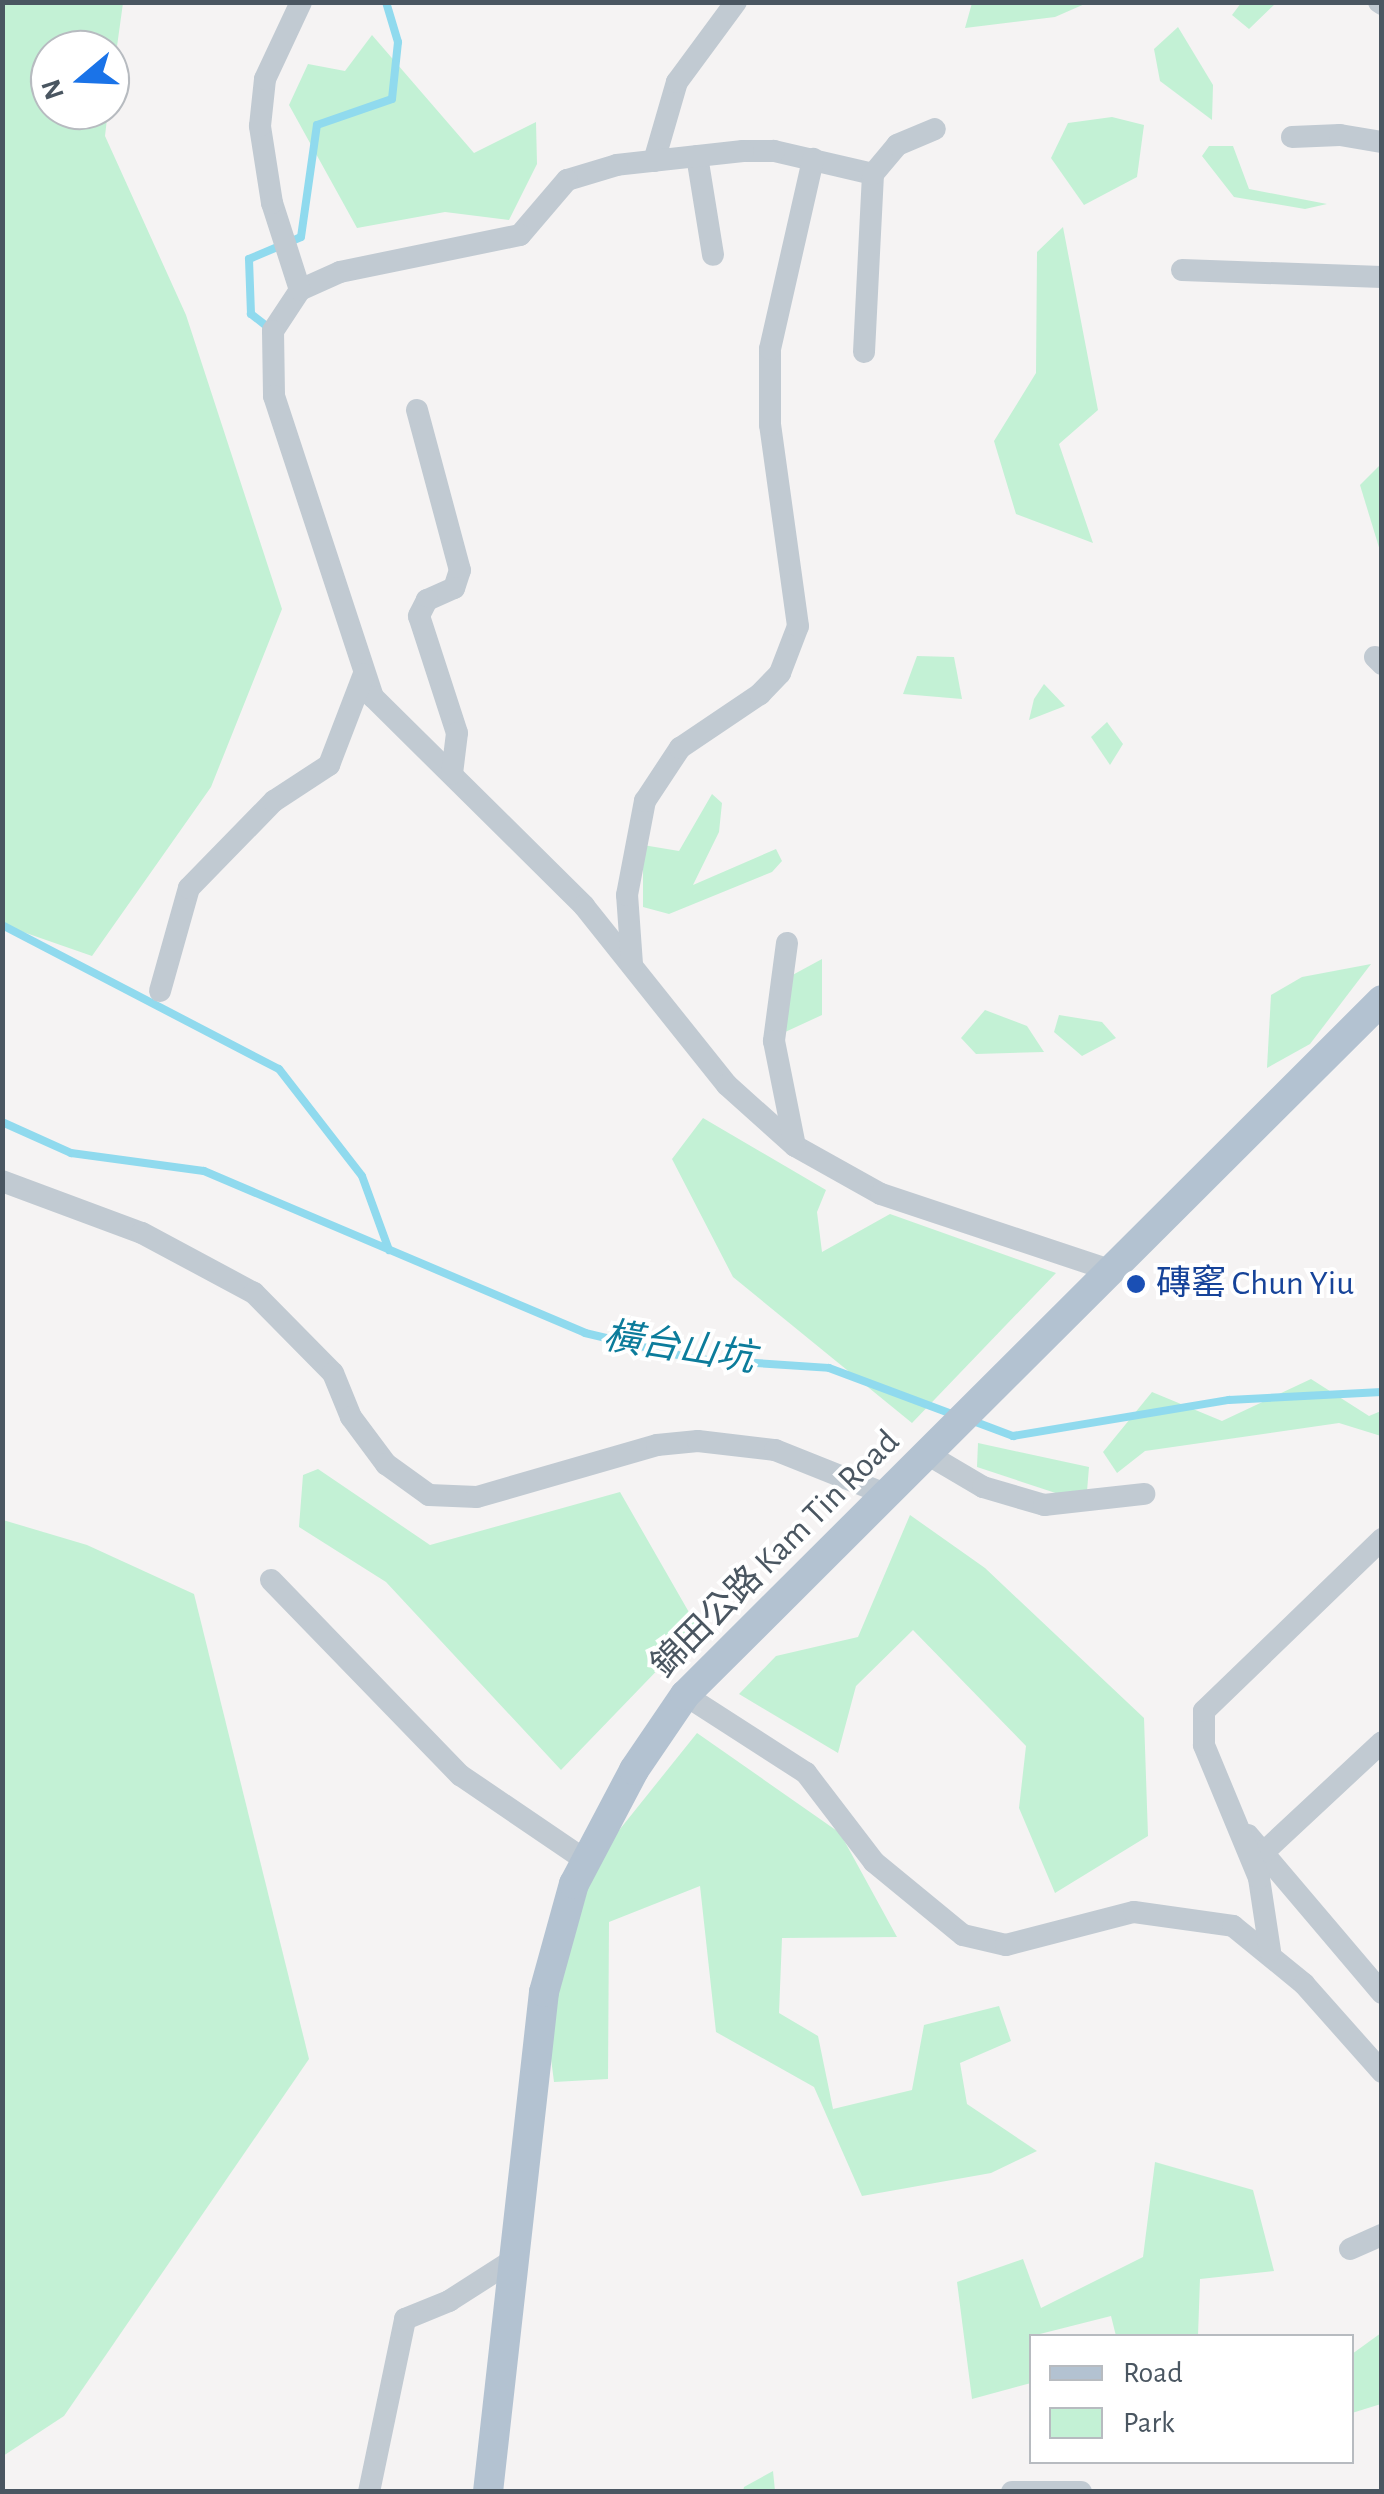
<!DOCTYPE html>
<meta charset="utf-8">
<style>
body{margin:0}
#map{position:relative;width:1384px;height:2494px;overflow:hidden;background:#f5f3f3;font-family:"Alegreya Sans","Noto Sans TC",sans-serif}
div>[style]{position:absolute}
.green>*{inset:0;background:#c3f1d5}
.stream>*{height:8px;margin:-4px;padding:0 4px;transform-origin:4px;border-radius:4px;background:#90daee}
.minor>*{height:22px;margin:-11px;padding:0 11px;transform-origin:11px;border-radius:11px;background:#c1cad2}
.major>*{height:30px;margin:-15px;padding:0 15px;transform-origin:15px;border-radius:15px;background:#b3c2d1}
.dots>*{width:28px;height:28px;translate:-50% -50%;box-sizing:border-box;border:5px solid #fff;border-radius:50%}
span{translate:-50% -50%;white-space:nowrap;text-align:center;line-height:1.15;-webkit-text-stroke:8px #fff;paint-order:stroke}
.transit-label{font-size:35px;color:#164399}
.left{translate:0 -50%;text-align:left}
.street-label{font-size:35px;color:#4a5661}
.water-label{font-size:38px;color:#0c7c9b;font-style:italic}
.frame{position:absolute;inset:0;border:5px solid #4a5661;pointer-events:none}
.legend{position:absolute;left:1029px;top:2334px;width:325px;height:130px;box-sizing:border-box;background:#fff;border:2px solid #b7bbc0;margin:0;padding:12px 18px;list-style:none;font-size:30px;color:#4a5661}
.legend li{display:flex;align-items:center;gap:20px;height:50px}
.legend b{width:50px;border:2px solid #b7bbc0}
.north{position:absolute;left:30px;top:30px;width:100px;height:100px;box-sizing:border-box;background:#fff;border:2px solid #b7bbc0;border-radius:50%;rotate:251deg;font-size:28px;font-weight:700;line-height:40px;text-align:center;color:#4a5661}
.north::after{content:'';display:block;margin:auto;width:35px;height:45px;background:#1a73e8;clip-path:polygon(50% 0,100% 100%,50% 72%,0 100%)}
</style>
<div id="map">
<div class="green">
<div style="clip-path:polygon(3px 2px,123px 3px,110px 97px,110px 50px,50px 50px,50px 110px,108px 110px,105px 136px,186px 315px,282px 609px,211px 787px,92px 956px,3px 925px)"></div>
<div style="clip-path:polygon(972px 3px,972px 2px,1087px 3px,1055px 17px,965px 28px)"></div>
<div style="clip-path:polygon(1241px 3px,1241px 2px,1276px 3px,1249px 29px,1232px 15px)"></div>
<div style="clip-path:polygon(1178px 27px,1213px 85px,1212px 120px,1160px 81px,1154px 49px)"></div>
<div style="clip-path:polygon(372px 35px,474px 153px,536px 122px,537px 164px,509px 220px,445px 212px,357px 228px,289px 105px,308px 64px,345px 71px)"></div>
<div style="clip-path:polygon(1112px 117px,1144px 125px,1137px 177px,1084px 205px,1051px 158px,1068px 123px)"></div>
<div style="clip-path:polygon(1209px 146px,1233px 146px,1249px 189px,1327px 204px,1305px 209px,1234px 197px,1202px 156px)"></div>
<div style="clip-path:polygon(1063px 227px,1098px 410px,1059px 444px,1093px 543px,1016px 514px,994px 441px,1036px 373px,1037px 252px)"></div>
<div style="clip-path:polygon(1381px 464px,1381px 554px,1360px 485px)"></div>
<div style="clip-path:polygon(917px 656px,954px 657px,962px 699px,903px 694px)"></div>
<div style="clip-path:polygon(1044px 684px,1065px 706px,1029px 720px,1034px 699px)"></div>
<div style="clip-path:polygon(1107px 722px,1123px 744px,1110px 765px,1091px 737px)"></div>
<div style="clip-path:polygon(712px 794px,722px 803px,719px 832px,693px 885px,776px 849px,782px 861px,772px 872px,669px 914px,643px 907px,643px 845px,679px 851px)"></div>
<div style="clip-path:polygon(822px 959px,822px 1015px,783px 1033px,787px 978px)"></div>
<div style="clip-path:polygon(1371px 964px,1310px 1044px,1267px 1068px,1271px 995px,1302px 977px)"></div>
<div style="clip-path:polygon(985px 1010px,1027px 1026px,1044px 1052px,976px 1054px,961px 1038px)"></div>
<div style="clip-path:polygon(1059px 1015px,1102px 1022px,1116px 1038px,1082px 1056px,1054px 1032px)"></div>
<div style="clip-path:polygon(703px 1118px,826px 1190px,817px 1212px,822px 1252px,890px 1214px,1056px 1273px,912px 1423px,733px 1277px,672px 1159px)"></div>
<div style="clip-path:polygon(1311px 1379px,1369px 1416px,1381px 1411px,1381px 1436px,1339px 1423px,1145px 1451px,1117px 1473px,1103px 1452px,1152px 1392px,1222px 1421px)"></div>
<div style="clip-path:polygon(978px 1443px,1089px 1467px,1086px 1503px,977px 1467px)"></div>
<div style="clip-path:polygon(318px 1469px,430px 1545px,620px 1492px,698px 1628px,561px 1770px,386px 1582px,299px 1527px,303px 1475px)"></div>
<div style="clip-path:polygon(910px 1515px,985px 1568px,1144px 1718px,1148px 1836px,1055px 1893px,1019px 1808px,1026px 1746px,913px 1630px,856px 1686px,838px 1753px,739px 1694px,776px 1656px,858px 1637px)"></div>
<div style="clip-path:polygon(3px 1520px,87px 1545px,194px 1594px,309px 2059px,64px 2416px,3px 2456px)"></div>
<div style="clip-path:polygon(697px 1733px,840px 1833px,897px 1937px,782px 1938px,779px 2013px,818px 2036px,833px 2109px,912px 2090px,924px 2025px,999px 2006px,1011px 2041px,960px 2063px,967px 2104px,1037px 2151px,991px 2173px,862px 2196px,814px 2087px,716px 2032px,700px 1886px,609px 1922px,608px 2079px,554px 2082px,541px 1980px,600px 1854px)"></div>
<div style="clip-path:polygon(1155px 2162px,1253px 2190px,1274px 2271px,1200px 2279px,1198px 2336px,1116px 2336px,1111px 2316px,1032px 2336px,1031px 2383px,972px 2399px,957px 2282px,1023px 2259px,1041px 2308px,1143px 2257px)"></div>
<div style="clip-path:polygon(1381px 2333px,1381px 2404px,1352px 2413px,1352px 2354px)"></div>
<div style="clip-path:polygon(773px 2471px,775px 2491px,743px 2491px,744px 2487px)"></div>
</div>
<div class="stream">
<div style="left:269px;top:328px;width:23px;rotate:-142deg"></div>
<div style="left:251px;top:314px;width:55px;rotate:-92.1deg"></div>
<div style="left:249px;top:259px;width:56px;rotate:-22.9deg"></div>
<div style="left:301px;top:237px;width:113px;rotate:-81.9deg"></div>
<div style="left:317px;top:125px;width:79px;rotate:-19.1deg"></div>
<div style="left:392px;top:99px;width:57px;rotate:-84deg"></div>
<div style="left:398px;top:42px;width:42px;rotate:-106.7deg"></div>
<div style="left:2px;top:925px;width:312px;rotate:27.5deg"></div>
<div style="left:279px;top:1069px;width:135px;rotate:52.2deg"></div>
<div style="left:362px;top:1176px;width:79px;rotate:70deg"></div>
<div style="left:2px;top:1122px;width:76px;rotate:24.2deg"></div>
<div style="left:71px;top:1153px;width:134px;rotate:7.7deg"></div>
<div style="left:204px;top:1171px;width:414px;rotate:23deg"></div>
<div style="left:585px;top:1333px;width:113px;rotate:13.3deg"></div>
<div style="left:695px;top:1359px;width:134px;rotate:3.8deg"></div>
<div style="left:829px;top:1368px;width:134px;rotate:20.5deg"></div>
<div style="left:973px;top:1421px;width:43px;rotate:20.6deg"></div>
<div style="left:1013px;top:1436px;width:219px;rotate:-9.5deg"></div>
<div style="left:1229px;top:1400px;width:153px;rotate:-3deg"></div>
</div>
<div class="minor">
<div style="left:1379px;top:2px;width:4px;rotate:34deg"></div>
<div style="left:1292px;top:137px;width:48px;rotate:-2.4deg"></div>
<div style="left:1340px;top:135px;width:43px;rotate:9.5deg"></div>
<div style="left:697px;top:156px;width:100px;rotate:80.8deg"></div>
<div style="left:654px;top:161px;width:82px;rotate:-73.8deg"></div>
<div style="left:677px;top:82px;width:99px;rotate:-53.6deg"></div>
<div style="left:873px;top:174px;width:102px;rotate:-166.9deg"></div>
<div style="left:774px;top:151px;width:31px;rotate:180deg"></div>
<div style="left:743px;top:151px;width:127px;rotate:173.7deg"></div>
<div style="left:617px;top:165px;width:52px;rotate:163.3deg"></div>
<div style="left:567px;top:180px;width:72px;rotate:130.5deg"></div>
<div style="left:520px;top:235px;width:184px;rotate:168.4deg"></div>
<div style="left:340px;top:272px;width:44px;rotate:155.8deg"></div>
<div style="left:300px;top:290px;width:49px;rotate:123.4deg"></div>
<div style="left:273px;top:331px;width:65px;rotate:89.1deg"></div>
<div style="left:274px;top:396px;width:317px;rotate:71.8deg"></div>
<div style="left:373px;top:697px;width:297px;rotate:44.7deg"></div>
<div style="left:584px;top:906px;width:229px;rotate:51.4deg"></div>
<div style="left:727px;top:1085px;width:91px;rotate:41.9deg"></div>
<div style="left:795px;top:1146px;width:98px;rotate:29.2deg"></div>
<div style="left:881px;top:1194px;width:240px;rotate:18.4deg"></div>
<div style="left:1182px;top:270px;width:200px;rotate:2deg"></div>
<div style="left:300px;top:290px;width:91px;rotate:-107.8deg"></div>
<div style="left:272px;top:203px;width:78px;rotate:-98.9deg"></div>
<div style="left:260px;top:126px;width:47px;rotate:-83.9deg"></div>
<div style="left:265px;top:79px;width:85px;rotate:-64.9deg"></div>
<div style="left:864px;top:352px;width:178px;rotate:-87.1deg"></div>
<div style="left:873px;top:174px;width:38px;rotate:-50deg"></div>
<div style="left:897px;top:145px;width:41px;rotate:-22.8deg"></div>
<div style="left:417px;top:410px;width:166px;rotate:75deg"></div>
<div style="left:460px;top:570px;width:19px;rotate:108deg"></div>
<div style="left:454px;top:588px;width:30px;rotate:156deg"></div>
<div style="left:427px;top:600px;width:18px;rotate:117deg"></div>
<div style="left:419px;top:616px;width:123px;rotate:72deg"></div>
<div style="left:457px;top:733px;width:41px;rotate:97deg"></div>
<div style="left:1375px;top:657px;width:10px;rotate:45deg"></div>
<div style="left:787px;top:943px;width:99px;rotate:97.6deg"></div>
<div style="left:774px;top:1041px;width:107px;rotate:78.7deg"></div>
<div style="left:632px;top:964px;width:69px;rotate:-94.1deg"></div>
<div style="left:627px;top:895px;width:96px;rotate:-79.2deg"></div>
<div style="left:645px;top:801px;width:64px;rotate:-56.6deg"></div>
<div style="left:680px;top:748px;width:97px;rotate:-34deg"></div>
<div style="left:760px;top:694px;width:29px;rotate:-46deg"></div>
<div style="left:780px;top:673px;width:50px;rotate:-69deg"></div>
<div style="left:798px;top:626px;width:203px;rotate:-97.9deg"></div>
<div style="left:770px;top:425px;width:76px;rotate:-90deg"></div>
<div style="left:770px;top:349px;width:195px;rotate:-77.2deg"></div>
<div style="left:160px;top:991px;width:107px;rotate:-74.3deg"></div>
<div style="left:189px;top:888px;width:122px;rotate:-45.7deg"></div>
<div style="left:274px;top:801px;width:66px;rotate:-33.2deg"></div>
<div style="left:329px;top:765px;width:97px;rotate:-69deg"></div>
<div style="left:2px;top:1181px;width:149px;rotate:20.4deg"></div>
<div style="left:142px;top:1233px;width:127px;rotate:28.2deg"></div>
<div style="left:254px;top:1293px;width:112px;rotate:45.4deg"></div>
<div style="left:333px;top:1373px;width:48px;rotate:67.8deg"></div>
<div style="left:351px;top:1417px;width:59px;rotate:53.3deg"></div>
<div style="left:386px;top:1464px;width:53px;rotate:35.8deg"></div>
<div style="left:429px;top:1495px;width:48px;rotate:2.4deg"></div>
<div style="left:477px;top:1497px;width:187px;rotate:-16.1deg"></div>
<div style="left:657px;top:1445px;width:41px;rotate:-5.6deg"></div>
<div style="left:698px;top:1441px;width:78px;rotate:6.7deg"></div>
<div style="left:775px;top:1450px;width:118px;rotate:21.8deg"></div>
<div style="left:927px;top:1454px;width:65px;rotate:30.5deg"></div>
<div style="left:983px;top:1487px;width:64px;rotate:16.4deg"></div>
<div style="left:1044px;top:1505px;width:101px;rotate:-6.3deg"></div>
<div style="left:271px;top:1580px;width:272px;rotate:45.9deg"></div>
<div style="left:460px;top:1775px;width:151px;rotate:34.2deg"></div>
<div style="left:685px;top:1695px;width:144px;rotate:32.8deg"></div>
<div style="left:806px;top:1773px;width:112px;rotate:52.6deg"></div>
<div style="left:874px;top:1862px;width:115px;rotate:39.4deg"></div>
<div style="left:963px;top:1935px;width:44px;rotate:13.1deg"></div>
<div style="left:1006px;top:1945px;width:132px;rotate:-14.5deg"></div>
<div style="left:1134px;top:1912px;width:100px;rotate:8deg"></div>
<div style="left:1233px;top:1926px;width:92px;rotate:39.2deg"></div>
<div style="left:1304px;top:1984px;width:118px;rotate:48.4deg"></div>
<div style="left:1248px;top:1835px;width:207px;rotate:49.7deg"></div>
<div style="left:1264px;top:1852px;width:161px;rotate:-43deg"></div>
<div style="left:1270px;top:1951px;width:74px;rotate:-98.6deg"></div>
<div style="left:1259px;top:1878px;width:144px;rotate:-112.5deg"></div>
<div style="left:1204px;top:1745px;width:34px;rotate:-90deg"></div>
<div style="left:1204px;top:1711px;width:248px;rotate:-44deg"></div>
<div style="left:1350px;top:2249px;width:35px;rotate:-24deg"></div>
<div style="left:369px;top:2492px;width:177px;rotate:-78.2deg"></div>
<div style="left:405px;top:2319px;width:48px;rotate:-22.2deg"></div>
<div style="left:449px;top:2301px;width:76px;rotate:-32.6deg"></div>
<div style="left:1012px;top:2492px;width:69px"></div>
</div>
<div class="major">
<div style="left:488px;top:2492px;width:503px;rotate:-83.61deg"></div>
<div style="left:544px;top:1992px;width:112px;rotate:-74.5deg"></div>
<div style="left:574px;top:1884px;width:129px;rotate:-62.2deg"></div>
<div style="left:634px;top:1770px;width:91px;rotate:-55.8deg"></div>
<div style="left:685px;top:1695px;width:984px;rotate:-44.92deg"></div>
</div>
<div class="dots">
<div style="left:1136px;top:1284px;background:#1a4fb4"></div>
</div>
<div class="transit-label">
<span class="left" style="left:1156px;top:1284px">磚窰 Chun Yiu</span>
</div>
<div class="street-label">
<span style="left:776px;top:1554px;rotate:-45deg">錦田公路 Kam Tin Road</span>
</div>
<div class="water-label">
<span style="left:679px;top:1349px;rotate:9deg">橫台山坑</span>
</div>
<div class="frame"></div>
<ul class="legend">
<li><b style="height:12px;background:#b3c2d1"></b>Road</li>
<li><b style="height:28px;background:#c3f1d5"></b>Park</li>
</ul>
<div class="north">N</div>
</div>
